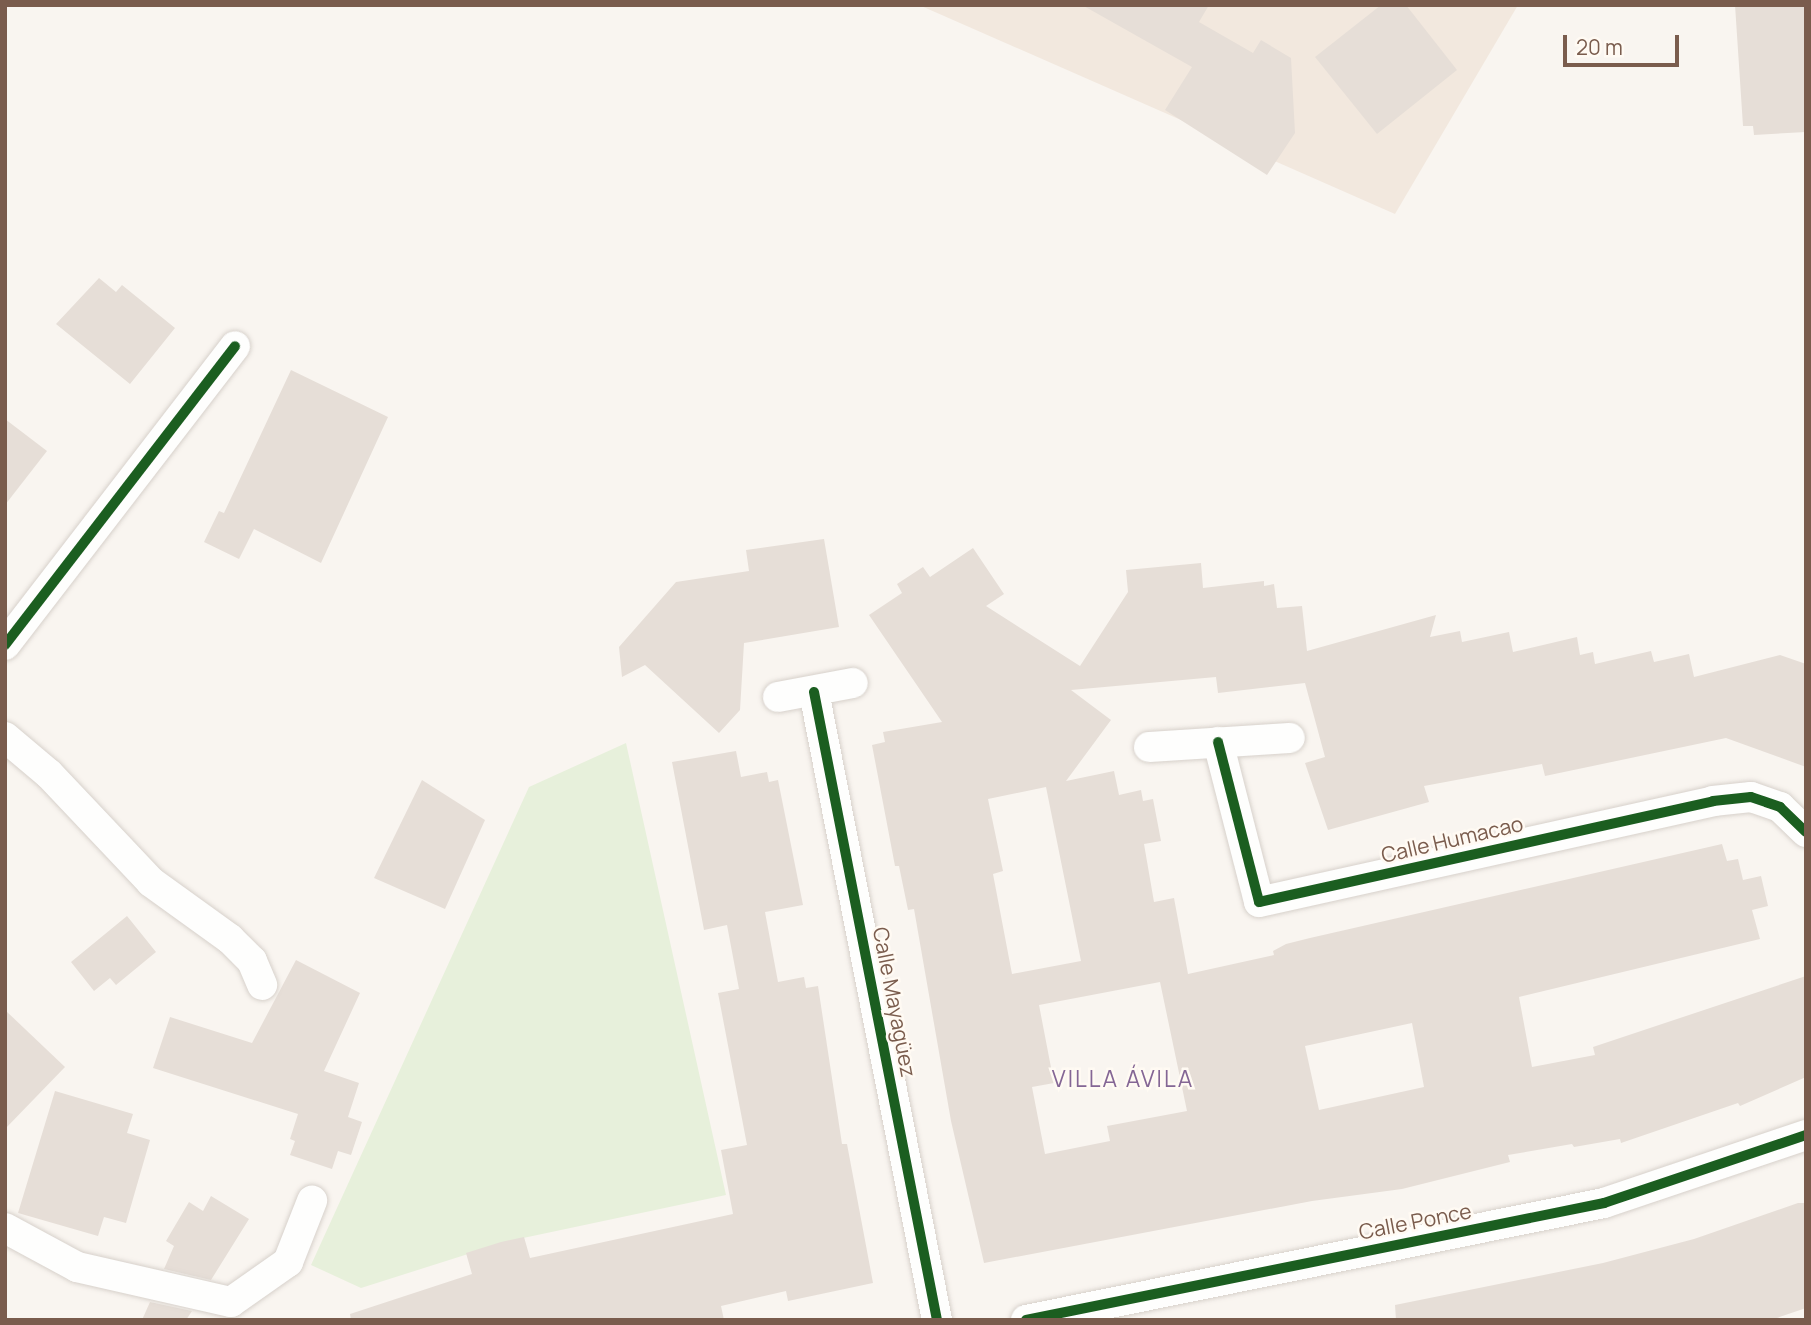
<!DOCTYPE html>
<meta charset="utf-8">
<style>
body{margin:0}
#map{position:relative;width:1811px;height:1325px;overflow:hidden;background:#f9f5f0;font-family:Manrope,sans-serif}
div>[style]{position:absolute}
.residential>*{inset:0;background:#f2e8de}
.green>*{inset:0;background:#e7f0db}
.building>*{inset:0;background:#e6ded7}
.roads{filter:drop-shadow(0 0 2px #d7d1cb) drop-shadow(0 0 2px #d7d1cb)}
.minor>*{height:30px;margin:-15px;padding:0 15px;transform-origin:15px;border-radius:15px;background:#fefefd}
.cycleway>*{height:10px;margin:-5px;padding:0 5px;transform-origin:5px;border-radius:5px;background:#1b5e20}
span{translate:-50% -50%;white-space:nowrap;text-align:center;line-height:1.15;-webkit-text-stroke:5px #fffaf3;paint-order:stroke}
.street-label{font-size:21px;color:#7a5c4d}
.neighbourhood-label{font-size:23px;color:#846695;letter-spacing:2px}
.frame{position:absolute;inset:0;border:7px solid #7a5c4d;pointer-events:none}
.scale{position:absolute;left:1563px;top:35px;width:116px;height:32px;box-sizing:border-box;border:4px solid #7a5c4d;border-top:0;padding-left:9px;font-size:21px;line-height:24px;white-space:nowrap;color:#7a5c4d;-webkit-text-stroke:5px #fffaf3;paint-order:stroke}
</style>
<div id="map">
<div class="residential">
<div style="clip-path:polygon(919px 5px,1518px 5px,1395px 214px)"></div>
</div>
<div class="green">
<div style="clip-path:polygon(626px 743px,726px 1195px,509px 1241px,361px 1288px,311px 1265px,529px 787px)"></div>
</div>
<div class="building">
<div style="clip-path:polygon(1082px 5px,1209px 5px,1199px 22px,1253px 53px,1261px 40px,1291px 58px,1295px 133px,1267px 175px,1165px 110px,1192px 67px)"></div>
<div style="clip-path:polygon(1381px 5px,1406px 5px,1457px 70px,1377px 134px,1315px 57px)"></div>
<div style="clip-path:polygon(1735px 5px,1806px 5px,1806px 132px,1754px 135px,1753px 126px,1743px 126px)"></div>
<div style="clip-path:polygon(99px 278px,116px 292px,122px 285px,175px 328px,130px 384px,56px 324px)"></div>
<div style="clip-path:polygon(291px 370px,388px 417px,321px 563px,254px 529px,239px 559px,204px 542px,219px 511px,224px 513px)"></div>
<div style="clip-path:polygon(5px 419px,47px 451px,5px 505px)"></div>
<div style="clip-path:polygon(824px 539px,839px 627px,744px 643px,740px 710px,719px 733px,645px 665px,622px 677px,619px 647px,676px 582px,749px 571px,746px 550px)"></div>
<div style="clip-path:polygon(evenodd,973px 548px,1004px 594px,986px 606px,1080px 666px,1128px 592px,1126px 570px,1201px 563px,1203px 588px,1264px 581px,1264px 586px,1274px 584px,1277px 608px,1302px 606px,1307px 651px,1436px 615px,1430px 637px,1460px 631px,1462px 642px,1509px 632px,1513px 652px,1577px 637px,1580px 655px,1593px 652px,1595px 664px,1651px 651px,1654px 662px,1689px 654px,1694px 677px,1780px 655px,1806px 664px,1806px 767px,1726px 738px,1545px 776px,1542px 764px,1424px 786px,1429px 802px,1328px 830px,1305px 763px,1325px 757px,1305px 683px,1218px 693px,1216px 677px,1071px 690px,1111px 720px,1066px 781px,1114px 771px,1119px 795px,1141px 790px,1143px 801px,1153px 799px,1161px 841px,1144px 844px,1154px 902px,1174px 898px,1188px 974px,1274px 955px,1273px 951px,1286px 944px,1310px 938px,1722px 844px,1727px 861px,1738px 859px,1743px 880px,1761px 876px,1768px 906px,1752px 910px,1760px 939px,1519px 997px,1532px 1067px,1595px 1055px,1593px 1047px,1806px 976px,1806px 1077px,1740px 1106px,1738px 1103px,1621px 1143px,1620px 1139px,1574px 1147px,1572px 1144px,1508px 1155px,1510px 1162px,1402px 1189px,1312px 1201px,984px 1263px,951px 1121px,914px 909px,908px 910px,899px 866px,895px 866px,872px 745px,885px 742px,883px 732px,942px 722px,869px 615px,902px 593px,897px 584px,923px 567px,930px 577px,973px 548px,1046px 787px,1081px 961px,1012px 974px,993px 874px,1003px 871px,988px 799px,1046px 787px,973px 548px,1160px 982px,1187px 1111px,1107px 1126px,1110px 1141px,1045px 1154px,1032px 1087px,1054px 1083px,1039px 1005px,1160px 982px,973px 548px,1412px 1023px,1424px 1087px,1319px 1110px,1305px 1046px,1412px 1023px)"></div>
<div style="clip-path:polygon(736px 751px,741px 777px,767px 772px,769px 782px,778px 780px,803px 905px,765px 912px,778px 982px,804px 977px,806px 988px,818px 986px,842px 1144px,847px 1144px,873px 1283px,788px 1301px,786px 1291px,721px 1306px,724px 1320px,351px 1320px,350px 1314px,472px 1274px,466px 1253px,501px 1242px,524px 1237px,530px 1258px,733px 1214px,721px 1150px,747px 1145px,718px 993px,739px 989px,727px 925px,704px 930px,672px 762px)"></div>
<div style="clip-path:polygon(422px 780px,485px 820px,445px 909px,374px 878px)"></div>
<div style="clip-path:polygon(127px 916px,156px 952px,116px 985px,110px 978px,94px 991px,71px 962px)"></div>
<div style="clip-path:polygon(296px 960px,360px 993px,324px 1071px,359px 1083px,348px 1117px,362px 1122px,351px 1155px,338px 1151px,332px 1169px,290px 1155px,295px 1141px,290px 1139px,298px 1114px,153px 1068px,170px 1017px,252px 1043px)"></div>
<div style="clip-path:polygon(5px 1010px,65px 1067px,5px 1129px)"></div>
<div style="clip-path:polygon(55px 1091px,133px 1114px,127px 1133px,150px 1140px,126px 1223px,104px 1217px,98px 1236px,18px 1213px)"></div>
<div style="clip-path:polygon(211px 1196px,249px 1219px,211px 1280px,164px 1269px,174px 1246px,166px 1241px,189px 1202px,203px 1211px)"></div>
<div style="clip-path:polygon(1798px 1203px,1806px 1203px,1806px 1308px,1771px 1320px,1396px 1320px,1395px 1305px,1603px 1263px,1694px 1239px)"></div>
<div style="clip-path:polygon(150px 1302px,192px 1311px,186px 1320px,142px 1320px)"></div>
</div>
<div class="roads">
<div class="minor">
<div style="left:5px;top:645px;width:377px;rotate:-52.4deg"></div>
<div style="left:814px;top:692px;width:640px;rotate:78.92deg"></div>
<div style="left:778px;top:697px;width:76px;rotate:-10.6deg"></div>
<div style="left:5px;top:737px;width:57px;rotate:40.1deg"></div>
<div style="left:49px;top:774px;width:149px;rotate:46.6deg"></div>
<div style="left:151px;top:882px;width:97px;rotate:35.8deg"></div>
<div style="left:230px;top:939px;width:31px;rotate:45deg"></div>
<div style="left:252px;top:961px;width:26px;rotate:67deg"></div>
<div style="left:1218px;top:742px;width:165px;rotate:75.6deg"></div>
<div style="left:1259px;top:902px;width:465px;rotate:-12.5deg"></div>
<div style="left:1713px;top:801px;width:38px;rotate:-6deg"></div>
<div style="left:1751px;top:797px;width:31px;rotate:19deg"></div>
<div style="left:1780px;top:807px;width:36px;rotate:44deg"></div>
<div style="left:1149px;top:747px;width:141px;rotate:-3.7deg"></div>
<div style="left:5px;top:1228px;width:82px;rotate:28.4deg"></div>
<div style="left:77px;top:1267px;width:158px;rotate:12.8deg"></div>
<div style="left:231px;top:1302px;width:70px;rotate:-35.1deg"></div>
<div style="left:288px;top:1262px;width:66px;rotate:-68.5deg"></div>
<div style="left:1026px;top:1320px;width:590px;rotate:-11.44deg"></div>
<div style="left:1604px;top:1203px;width:213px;rotate:-18.6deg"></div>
</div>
</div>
<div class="cycleway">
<div style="left:5px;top:645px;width:377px;rotate:-52.4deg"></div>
<div style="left:814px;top:692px;width:640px;rotate:78.92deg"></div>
<div style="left:1218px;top:742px;width:165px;rotate:75.6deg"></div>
<div style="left:1259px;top:902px;width:465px;rotate:-12.5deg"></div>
<div style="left:1713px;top:801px;width:38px;rotate:-6deg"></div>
<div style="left:1751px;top:797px;width:31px;rotate:19deg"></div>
<div style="left:1780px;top:807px;width:36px;rotate:44deg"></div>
<div style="left:1026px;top:1320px;width:590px;rotate:-11.44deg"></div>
<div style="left:1604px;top:1203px;width:213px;rotate:-18.6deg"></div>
</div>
<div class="street-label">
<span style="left:1452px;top:839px;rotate:-13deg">Calle Humacao</span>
<span style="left:895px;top:1002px;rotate:79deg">Calle Mayagüez</span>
<span style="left:1415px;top:1221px;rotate:-11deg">Calle Ponce</span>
</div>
<div class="neighbourhood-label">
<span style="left:1123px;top:1078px">VILLA ÁVILA</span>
</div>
<div class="frame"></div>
<div class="scale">20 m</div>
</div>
